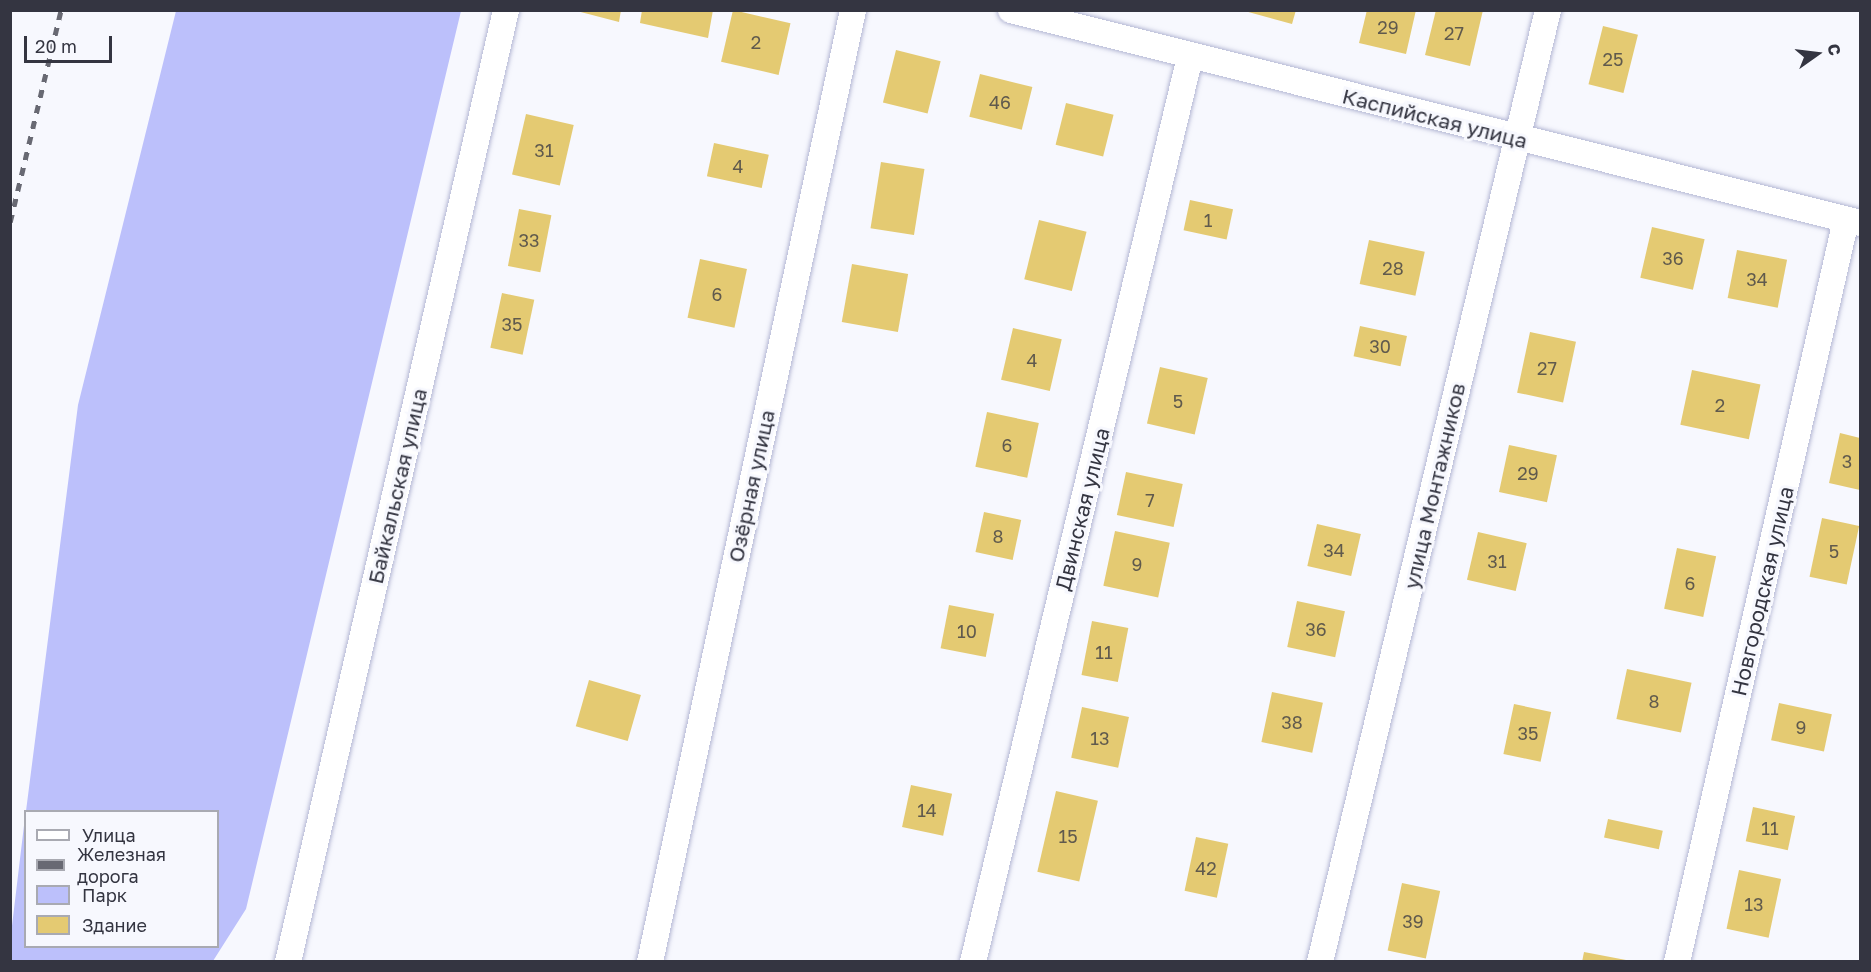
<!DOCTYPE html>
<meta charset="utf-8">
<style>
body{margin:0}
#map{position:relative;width:1871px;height:972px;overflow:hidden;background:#f7f8fe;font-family:"Golos Text",sans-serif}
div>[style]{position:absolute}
.green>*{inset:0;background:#bcc0fb}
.building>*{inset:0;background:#e4ca72;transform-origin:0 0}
.roads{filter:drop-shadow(0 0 2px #b4b7d4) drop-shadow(0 0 2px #b4b7d4)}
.street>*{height:26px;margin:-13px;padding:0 13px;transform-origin:13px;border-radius:13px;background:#fff}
.rail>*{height:4.5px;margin-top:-2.25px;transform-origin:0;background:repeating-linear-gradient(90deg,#686973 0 8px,transparent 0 16px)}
span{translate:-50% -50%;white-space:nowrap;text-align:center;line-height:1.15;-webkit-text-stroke:6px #f7f8fe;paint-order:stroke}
.number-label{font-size:18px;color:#605a4d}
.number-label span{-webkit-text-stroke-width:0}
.street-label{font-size:21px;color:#343541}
.frame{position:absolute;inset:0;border:12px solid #343541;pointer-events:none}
.legend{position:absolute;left:24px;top:810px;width:195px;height:138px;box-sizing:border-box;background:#f7f8fe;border:2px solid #a9aab2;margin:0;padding:8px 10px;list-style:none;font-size:18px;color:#343541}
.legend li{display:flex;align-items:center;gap:12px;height:30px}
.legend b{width:30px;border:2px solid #a9aab2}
.north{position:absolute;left:1787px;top:24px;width:60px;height:60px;-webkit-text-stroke:4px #f7f8fe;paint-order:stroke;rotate:76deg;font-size:16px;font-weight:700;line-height:24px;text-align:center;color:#343541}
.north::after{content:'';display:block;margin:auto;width:21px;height:27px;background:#343541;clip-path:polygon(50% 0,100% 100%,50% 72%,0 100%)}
.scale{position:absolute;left:24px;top:36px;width:88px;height:27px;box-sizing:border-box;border:3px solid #343541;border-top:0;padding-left:8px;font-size:18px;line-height:21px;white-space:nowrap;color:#343541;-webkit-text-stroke:4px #f7f8fe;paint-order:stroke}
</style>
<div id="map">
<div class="green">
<div style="clip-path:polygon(176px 11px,461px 11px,246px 909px,213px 961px,11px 961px,11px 934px,25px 817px,26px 946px,218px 946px,218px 812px,26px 811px,78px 405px)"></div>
</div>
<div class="building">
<div style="clip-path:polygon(573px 10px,621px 10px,619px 22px)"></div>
<div style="clip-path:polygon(642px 10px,713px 10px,708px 38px,640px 23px)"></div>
<div style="left:733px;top:10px;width:59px;height:53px;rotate:13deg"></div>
<div style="clip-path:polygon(1241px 10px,1296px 10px,1292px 24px)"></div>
<div style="clip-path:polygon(1367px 10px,1416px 10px,1406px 54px,1359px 43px)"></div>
<div style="clip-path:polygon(1436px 10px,1483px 10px,1470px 66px,1425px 55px)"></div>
<div style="left:1603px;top:26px;width:36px;height:60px;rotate:14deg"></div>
<div style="left:896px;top:50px;width:46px;height:54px;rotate:14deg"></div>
<div style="left:980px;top:74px;width:54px;height:44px;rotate:14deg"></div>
<div style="left:1066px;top:103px;width:49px;height:43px;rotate:14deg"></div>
<div style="left:526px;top:114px;width:49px;height:62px;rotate:13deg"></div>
<div style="left:714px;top:143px;width:56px;height:34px;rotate:12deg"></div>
<div style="left:881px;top:162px;width:44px;height:67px;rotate:9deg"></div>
<div style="left:1190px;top:200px;width:44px;height:31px;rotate:12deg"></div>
<div style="left:519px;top:209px;width:33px;height:58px;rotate:11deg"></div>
<div style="left:1039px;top:220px;width:49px;height:61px;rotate:14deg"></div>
<div style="left:1652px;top:227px;width:54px;height:52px;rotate:13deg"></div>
<div style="left:1369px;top:240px;width:57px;height:45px;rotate:12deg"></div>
<div style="left:1737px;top:250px;width:51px;height:49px;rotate:11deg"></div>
<div style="left:700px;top:259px;width:48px;height:60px;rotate:12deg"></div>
<div style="left:852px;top:264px;width:57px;height:59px;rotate:10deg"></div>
<div style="left:502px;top:293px;width:33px;height:56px;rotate:12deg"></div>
<div style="left:1360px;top:326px;width:48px;height:31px;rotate:12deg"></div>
<div style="left:1013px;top:328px;width:50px;height:53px;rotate:13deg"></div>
<div style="left:1530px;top:332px;width:47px;height:62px;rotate:12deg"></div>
<div style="left:1160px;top:367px;width:49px;height:58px;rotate:13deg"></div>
<div style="left:1692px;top:370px;width:70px;height:56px;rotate:12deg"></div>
<div style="left:987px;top:412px;width:53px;height:56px;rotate:12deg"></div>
<div style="clip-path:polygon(1840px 433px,1860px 438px,1860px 490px,1829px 483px)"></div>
<div style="left:1509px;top:445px;width:49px;height:48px;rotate:12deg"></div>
<div style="left:1126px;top:472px;width:58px;height:44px;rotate:12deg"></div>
<div style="left:984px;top:512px;width:38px;height:41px;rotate:12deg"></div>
<div style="left:1822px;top:518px;width:38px;height:60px;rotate:12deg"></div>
<div style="left:1317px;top:524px;width:45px;height:43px;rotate:13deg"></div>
<div style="left:1115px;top:531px;width:56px;height:56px;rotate:12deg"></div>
<div style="left:1478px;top:532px;width:50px;height:49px;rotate:13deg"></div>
<div style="left:1677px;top:548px;width:40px;height:62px;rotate:12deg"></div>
<div style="left:1297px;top:601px;width:49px;height:47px;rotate:12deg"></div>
<div style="left:949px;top:605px;width:46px;height:44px;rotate:11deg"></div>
<div style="left:1092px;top:621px;width:37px;height:55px;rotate:11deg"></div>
<div style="left:1627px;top:669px;width:66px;height:51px;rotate:12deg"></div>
<div style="left:589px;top:680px;width:54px;height:48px;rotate:16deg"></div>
<div style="left:1272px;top:692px;width:52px;height:51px;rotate:12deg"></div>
<div style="left:1779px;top:703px;width:54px;height:38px;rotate:12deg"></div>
<div style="left:1514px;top:704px;width:38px;height:51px;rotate:12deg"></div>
<div style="left:1082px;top:707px;width:48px;height:52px;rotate:12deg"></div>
<div style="left:911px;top:785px;width:42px;height:43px;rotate:12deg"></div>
<div style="left:1056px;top:791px;width:43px;height:83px;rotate:13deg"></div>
<div style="left:1753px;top:807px;width:43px;height:35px;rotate:12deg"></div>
<div style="left:1608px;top:819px;width:56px;height:19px;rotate:12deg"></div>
<div style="left:1196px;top:837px;width:33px;height:55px;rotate:12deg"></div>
<div style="left:1739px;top:870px;width:43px;height:60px;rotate:12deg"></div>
<div style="left:1402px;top:883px;width:39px;height:69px;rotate:12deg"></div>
<div style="clip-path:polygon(1584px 952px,1626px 960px,1626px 962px,1582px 962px)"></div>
</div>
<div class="roads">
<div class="street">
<div style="left:1011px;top:10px;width:875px;rotate:14.08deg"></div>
<div style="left:288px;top:962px;width:977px;rotate:-77.1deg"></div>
<div style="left:650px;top:962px;width:973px;rotate:-77.96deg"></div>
<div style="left:973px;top:962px;width:931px;rotate:-76.52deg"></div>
<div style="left:1320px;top:962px;width:979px;rotate:-76.53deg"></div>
<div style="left:1677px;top:962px;width:761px;rotate:-77.17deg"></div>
</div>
</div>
<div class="rail">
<div style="left:10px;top:222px;width:218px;rotate:-76.5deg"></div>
</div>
<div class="number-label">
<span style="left:1388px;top:27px">29</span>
<span style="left:1454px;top:33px">27</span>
<span style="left:756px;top:42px">2</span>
<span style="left:1613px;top:59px">25</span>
<span style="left:1000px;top:102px">46</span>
<span style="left:544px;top:150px">31</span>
<span style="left:738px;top:166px">4</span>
<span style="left:1208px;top:220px">1</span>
<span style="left:529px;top:240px">33</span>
<span style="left:1673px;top:258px">36</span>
<span style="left:1393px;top:268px">28</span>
<span style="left:1757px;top:279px">34</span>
<span style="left:717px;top:294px">6</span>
<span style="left:512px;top:324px">35</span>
<span style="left:1380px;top:346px">30</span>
<span style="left:1032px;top:360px">4</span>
<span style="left:1547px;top:368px">27</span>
<span style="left:1178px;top:401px">5</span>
<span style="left:1720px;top:405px">2</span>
<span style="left:1007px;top:445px">6</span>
<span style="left:1847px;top:461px">3</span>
<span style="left:1528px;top:473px">29</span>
<span style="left:1150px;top:500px">7</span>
<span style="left:998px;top:536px">8</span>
<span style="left:1334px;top:550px">34</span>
<span style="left:1834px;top:551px">5</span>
<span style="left:1497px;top:561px">31</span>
<span style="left:1137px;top:564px">9</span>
<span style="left:1690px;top:583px">6</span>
<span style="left:1316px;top:629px">36</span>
<span style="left:967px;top:631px">10</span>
<span style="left:1104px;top:652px">11</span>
<span style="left:1654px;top:701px">8</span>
<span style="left:1292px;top:722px">38</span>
<span style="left:1801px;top:727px">9</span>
<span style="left:1528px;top:733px">35</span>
<span style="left:1100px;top:738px">13</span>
<span style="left:927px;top:810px">14</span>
<span style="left:1770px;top:828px">11</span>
<span style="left:1068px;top:836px">15</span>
<span style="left:1206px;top:868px">42</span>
<span style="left:1754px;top:904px">13</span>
<span style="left:1413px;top:921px">39</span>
</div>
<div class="street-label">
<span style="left:1435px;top:118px;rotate:14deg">Каспийская улица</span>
<span style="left:397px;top:486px;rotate:-77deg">Байкальская улица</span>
<span style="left:751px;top:486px;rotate:-78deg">Озёрная улица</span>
<span style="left:1434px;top:486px;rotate:-77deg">улица Монтажников</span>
<span style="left:1082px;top:509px;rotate:-76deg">Двинская улица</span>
<span style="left:1762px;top:591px;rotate:-77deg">Новгородская улица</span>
</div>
<div class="frame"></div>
<ul class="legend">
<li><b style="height:8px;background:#fff"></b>Улица</li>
<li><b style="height:8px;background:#686973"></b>Железная дорога</li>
<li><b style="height:16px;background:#bcc0fb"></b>Парк</li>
<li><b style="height:16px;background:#e4ca72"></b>Здание</li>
</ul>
<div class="north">С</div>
<div class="scale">20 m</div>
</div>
